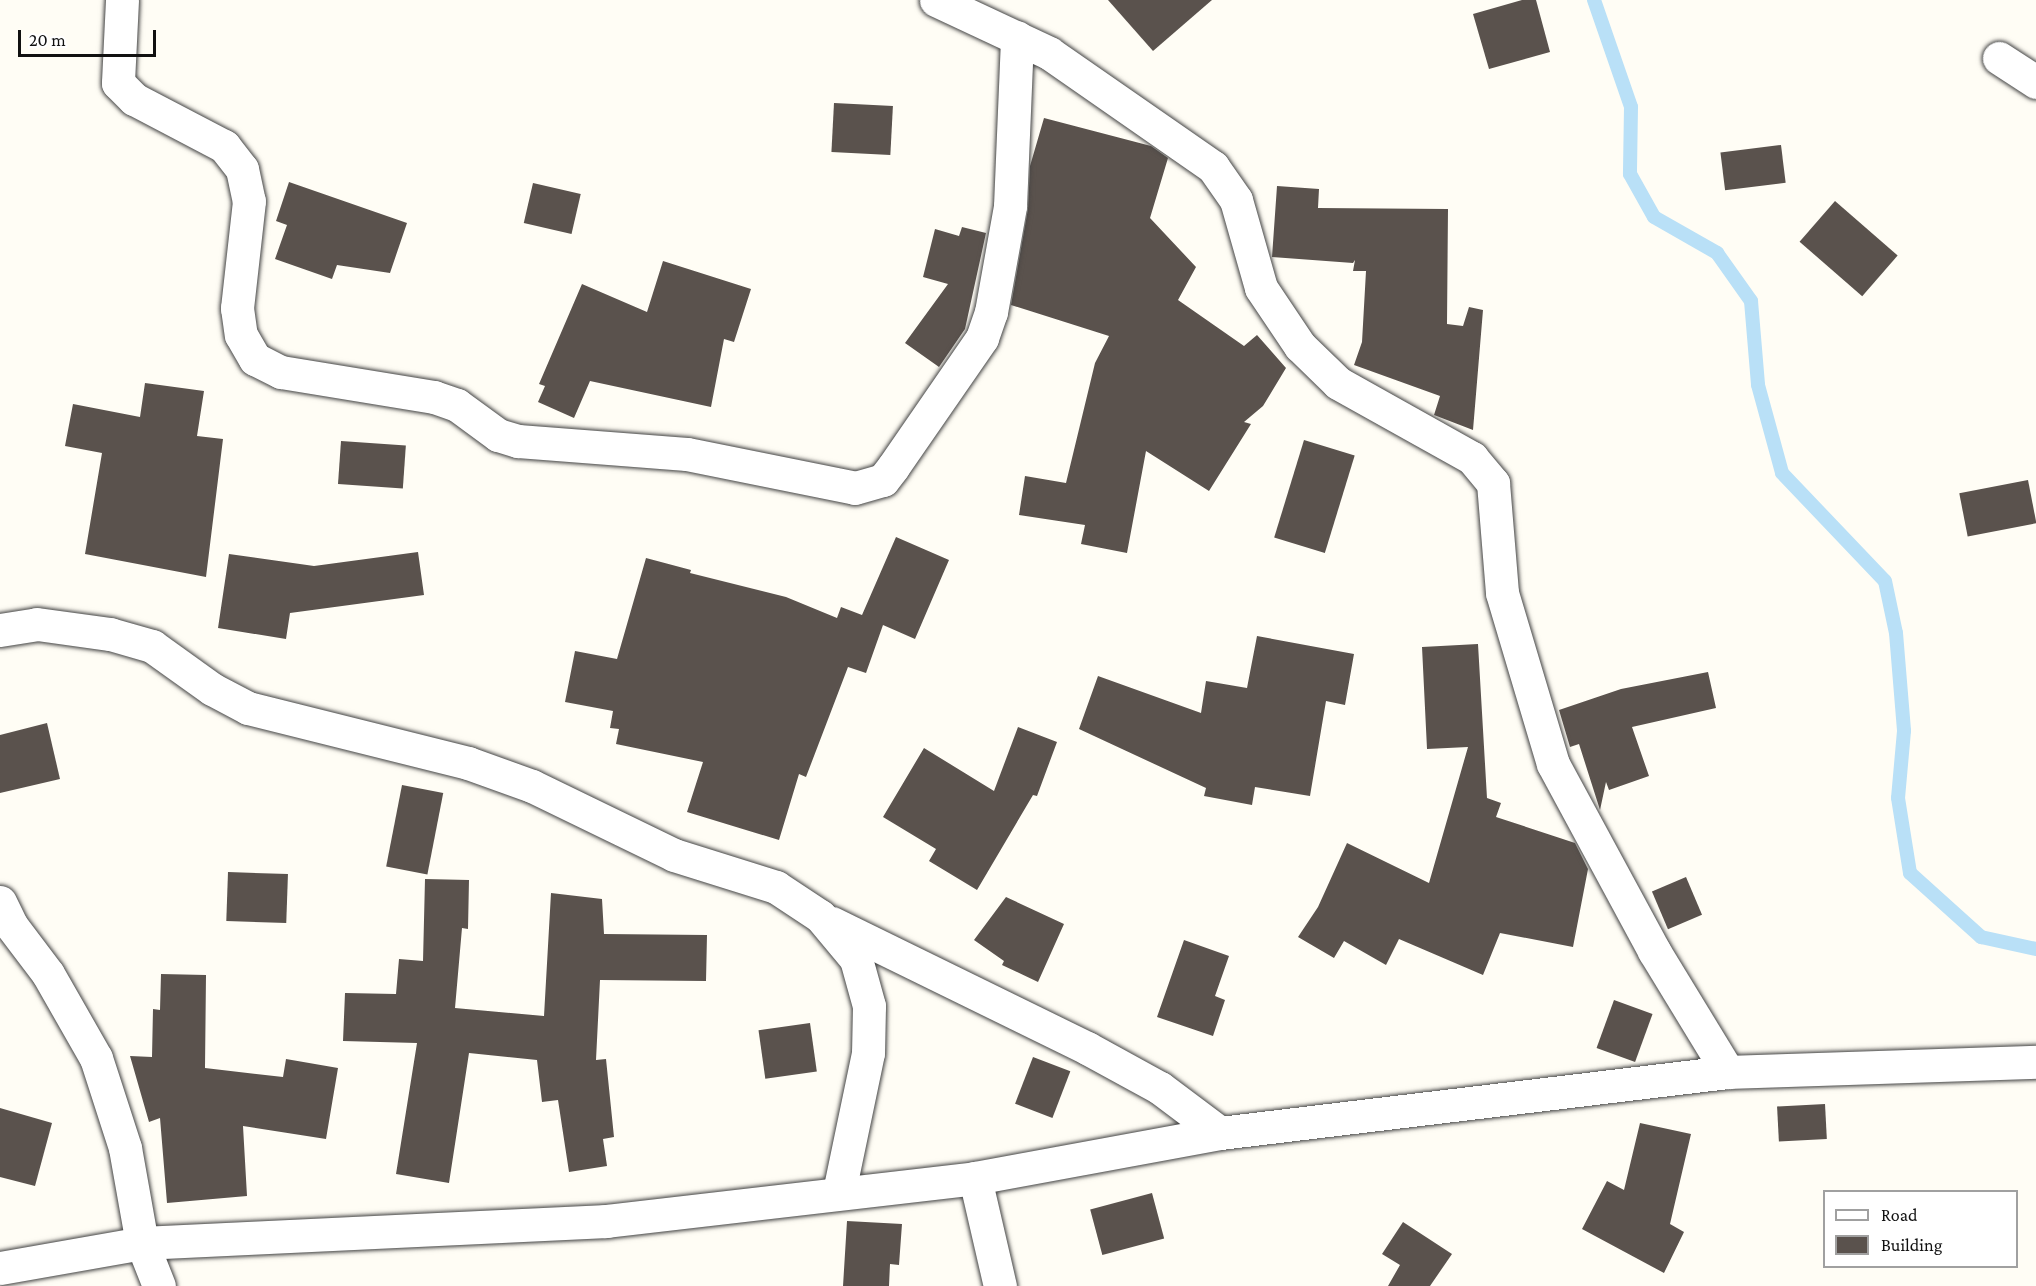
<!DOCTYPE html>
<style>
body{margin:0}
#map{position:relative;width:2036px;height:1286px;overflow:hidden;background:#fffdf5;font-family:"Crimson Pro",serif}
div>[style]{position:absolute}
.stream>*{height:14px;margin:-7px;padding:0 7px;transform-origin:7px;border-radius:7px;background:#b9e0f7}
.building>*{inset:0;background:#5a524d;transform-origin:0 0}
.roads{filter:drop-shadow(0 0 2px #444) drop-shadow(0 0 2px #444)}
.minor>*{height:33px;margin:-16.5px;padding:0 16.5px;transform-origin:16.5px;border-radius:16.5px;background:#fff}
.tertiary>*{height:33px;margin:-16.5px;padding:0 16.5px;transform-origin:16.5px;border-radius:16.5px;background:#fff}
span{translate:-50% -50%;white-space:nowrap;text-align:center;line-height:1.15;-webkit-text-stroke:6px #fff;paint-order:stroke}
.legend{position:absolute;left:1823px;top:1190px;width:195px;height:78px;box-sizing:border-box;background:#fff;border:2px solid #a0a0a0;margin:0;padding:8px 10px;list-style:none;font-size:18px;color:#111}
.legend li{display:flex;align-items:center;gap:12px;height:30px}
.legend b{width:30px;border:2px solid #a0a0a0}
.scale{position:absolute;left:18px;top:30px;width:138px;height:27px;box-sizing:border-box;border:3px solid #111;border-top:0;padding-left:8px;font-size:18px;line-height:21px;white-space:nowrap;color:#111;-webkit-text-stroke:4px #fff;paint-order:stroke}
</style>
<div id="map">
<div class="stream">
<div style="left:1594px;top:0;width:113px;rotate:70.9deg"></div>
<div style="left:1631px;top:107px;width:67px;rotate:90.9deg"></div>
<div style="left:1630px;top:174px;width:49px;rotate:60.8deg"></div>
<div style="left:1654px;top:217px;width:73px;rotate:29.7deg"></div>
<div style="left:1717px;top:253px;width:59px;rotate:54.7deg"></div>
<div style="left:1751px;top:301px;width:84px;rotate:85.2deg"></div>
<div style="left:1758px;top:385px;width:91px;rotate:74.7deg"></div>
<div style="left:1782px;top:473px;width:149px;rotate:46.4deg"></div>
<div style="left:1885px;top:581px;width:53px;rotate:78.1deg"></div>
<div style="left:1896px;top:633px;width:98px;rotate:85.3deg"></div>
<div style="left:1904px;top:731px;width:67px;rotate:95.1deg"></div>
<div style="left:1898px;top:798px;width:76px;rotate:80.9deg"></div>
<div style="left:1910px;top:873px;width:96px;rotate:42deg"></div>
<div style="left:1981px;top:937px;width:56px;rotate:12.3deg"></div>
</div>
<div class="building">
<div style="clip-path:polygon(1108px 0,1212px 0,1153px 51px)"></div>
<div style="clip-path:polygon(1522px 0,1536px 0,1550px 52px,1489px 69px,1473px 14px)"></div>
<div style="left:834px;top:103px;width:59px;height:49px;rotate:3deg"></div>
<div style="clip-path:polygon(1044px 118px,1151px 146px,1168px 158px,1150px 218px,1196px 267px,1178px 300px,1244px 346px,1257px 335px,1286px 368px,1263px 406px,1244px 422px,1251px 424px,1209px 491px,1146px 451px,1127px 553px,1081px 544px,1085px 525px,1019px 515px,1025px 476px,1066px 483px,1095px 363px,1109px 336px,1011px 305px,1028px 209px,1030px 166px)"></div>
<div style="left:1781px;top:145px;width:38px;height:61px;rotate:83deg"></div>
<div style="clip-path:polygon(289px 182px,407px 223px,390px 273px,337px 265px,332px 279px,275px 259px,287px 225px,276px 221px)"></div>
<div style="left:533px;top:183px;width:49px;height:41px;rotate:13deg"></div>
<div style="clip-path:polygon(1277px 186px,1319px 189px,1318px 208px,1448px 209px,1447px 324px,1463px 326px,1469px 307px,1483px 310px,1473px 430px,1434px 415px,1440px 396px,1354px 365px,1362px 342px,1366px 271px,1353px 271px,1355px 260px,1353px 263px,1272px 257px)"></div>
<div style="left:1835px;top:201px;width:83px;height:54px;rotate:41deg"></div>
<div style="clip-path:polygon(962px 227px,986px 233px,965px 329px,939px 367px,905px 343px,948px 284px,923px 277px,935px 229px,959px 236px)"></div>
<div style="clip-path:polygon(663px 261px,751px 289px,734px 342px,724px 339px,711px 407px,590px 381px,574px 418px,538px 402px,545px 386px,539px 384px,582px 284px,647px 312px)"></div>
<div style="clip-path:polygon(145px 383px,204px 391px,197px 436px,223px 439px,206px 577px,85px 554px,102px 453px,65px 446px,73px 404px,140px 417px)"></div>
<div style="left:1304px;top:440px;width:53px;height:102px;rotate:17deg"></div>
<div style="left:341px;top:441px;width:65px;height:43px;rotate:4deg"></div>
<div style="left:2028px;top:480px;width:44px;height:70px;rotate:79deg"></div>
<div style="clip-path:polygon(896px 537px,949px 560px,915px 639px,883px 625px,866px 673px,848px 667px,806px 777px,799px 774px,779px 840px,687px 812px,703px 762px,616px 744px,619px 729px,610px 728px,613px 711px,565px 702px,575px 651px,617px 659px,646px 558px,691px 570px,690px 573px,786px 597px,837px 618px,841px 607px,862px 615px)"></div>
<div style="clip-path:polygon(418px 552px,424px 595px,290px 613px,286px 639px,218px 628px,229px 554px,314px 566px)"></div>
<div style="clip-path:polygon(1257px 636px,1354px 654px,1345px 705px,1326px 701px,1310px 796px,1255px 787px,1252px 805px,1204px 796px,1206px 788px,1079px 729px,1098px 676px,1201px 713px,1206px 681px,1247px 688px)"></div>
<div style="clip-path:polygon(1478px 644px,1487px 798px,1501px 803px,1496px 817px,1575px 843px,1588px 869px,1573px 947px,1500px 933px,1483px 975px,1399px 939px,1386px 965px,1344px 941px,1334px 958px,1298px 937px,1318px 907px,1347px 843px,1429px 883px,1468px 747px,1427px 749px,1422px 647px)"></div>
<div style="clip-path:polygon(1708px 672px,1716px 708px,1632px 727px,1649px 776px,1609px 790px,1606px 782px,1600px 810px,1579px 744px,1570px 747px,1559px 710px,1621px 689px)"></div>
<div style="clip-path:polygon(47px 723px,60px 779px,0 793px,0 735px)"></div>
<div style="clip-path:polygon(1018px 727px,1057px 742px,1037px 796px,1033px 795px,977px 890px,929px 861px,936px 849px,883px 817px,924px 748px,994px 791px)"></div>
<div style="left:402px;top:785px;width:42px;height:83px;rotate:11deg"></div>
<div style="left:228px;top:872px;width:60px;height:49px;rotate:2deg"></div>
<div style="left:1686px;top:877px;width:41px;height:37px;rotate:67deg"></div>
<div style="clip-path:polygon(425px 879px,469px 880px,468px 929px,462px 928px,455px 1008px,544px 1016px,551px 893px,602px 899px,604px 934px,707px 935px,706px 981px,600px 980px,596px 1060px,606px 1059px,614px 1137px,603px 1139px,607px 1166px,569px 1172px,558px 1100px,542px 1102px,537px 1060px,469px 1053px,449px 1183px,396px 1174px,417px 1043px,343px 1041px,345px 993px,396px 994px,399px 959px,423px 961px)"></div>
<div style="clip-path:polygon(1006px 897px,1064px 924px,1038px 982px,1002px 965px,1004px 961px,974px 940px)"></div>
<div style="clip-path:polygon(1184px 940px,1229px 956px,1215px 996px,1225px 1000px,1213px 1036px,1157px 1017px)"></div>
<div style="clip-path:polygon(161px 974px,206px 975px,205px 1068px,283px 1077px,286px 1059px,338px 1068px,326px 1139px,243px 1126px,247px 1196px,167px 1203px,160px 1118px,149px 1122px,130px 1056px,152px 1057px,153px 1009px,160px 1010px)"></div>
<div style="left:1614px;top:1000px;width:41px;height:51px;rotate:20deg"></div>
<div style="left:810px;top:1023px;width:49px;height:52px;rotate:82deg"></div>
<div style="left:1033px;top:1057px;width:40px;height:50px;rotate:21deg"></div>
<div style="left:1825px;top:1104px;width:35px;height:48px;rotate:87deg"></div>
<div style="clip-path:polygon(0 1108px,52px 1123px,35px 1186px,0 1177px)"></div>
<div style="clip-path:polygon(1640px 1123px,1691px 1134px,1670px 1224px,1684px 1232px,1664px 1273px,1582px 1229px,1607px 1181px,1624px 1190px)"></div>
<div style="left:1152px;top:1193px;width:47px;height:64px;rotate:75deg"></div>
<div style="clip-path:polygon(847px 1221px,902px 1224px,899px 1265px,890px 1264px,889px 1286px,843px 1286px)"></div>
<div style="clip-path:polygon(1403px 1222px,1452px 1254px,1430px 1286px,1388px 1286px,1400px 1265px,1382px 1254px)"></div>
</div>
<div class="roads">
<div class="minor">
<div style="left:122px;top:0;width:83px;rotate:92.8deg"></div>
<div style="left:118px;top:83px;width:23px;rotate:45deg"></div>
<div style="left:134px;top:99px;width:102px;rotate:27.6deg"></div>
<div style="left:224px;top:146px;width:29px;rotate:52deg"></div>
<div style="left:242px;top:169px;width:33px;rotate:78deg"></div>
<div style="left:249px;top:201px;width:108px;rotate:96.4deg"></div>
<div style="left:237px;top:308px;width:27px;rotate:82deg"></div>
<div style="left:241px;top:335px;width:28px;rotate:60deg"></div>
<div style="left:255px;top:359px;width:29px;rotate:27deg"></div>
<div style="left:281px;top:372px;width:155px;rotate:9.3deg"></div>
<div style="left:434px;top:397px;width:24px;rotate:19deg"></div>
<div style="left:457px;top:405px;width:51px;rotate:36.2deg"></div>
<div style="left:498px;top:435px;width:21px;rotate:17deg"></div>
<div style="left:518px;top:441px;width:169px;rotate:4.4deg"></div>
<div style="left:687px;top:454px;width:171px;rotate:11.4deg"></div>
<div style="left:855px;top:488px;width:29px;rotate:-16deg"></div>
<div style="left:883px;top:480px;width:16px;rotate:-52deg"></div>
<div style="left:893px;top:467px;width:157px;rotate:-55.4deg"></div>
<div style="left:982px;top:338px;width:28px;rotate:-71deg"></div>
<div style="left:991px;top:312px;width:108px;rotate:-79.8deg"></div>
<div style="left:1010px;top:206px;width:169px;rotate:-87.6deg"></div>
<div style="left:936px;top:0;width:125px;rotate:25.1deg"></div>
<div style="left:1049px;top:53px;width:200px;rotate:34.8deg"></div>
<div style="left:1213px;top:167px;width:40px;rotate:55.1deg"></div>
<div style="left:1236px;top:200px;width:91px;rotate:74.1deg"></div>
<div style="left:1261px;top:288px;width:70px;rotate:56.1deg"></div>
<div style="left:1300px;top:346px;width:53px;rotate:44.2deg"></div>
<div style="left:1338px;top:383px;width:154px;rotate:29.2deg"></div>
<div style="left:1472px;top:458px;width:33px;rotate:50deg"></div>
<div style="left:1493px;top:483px;width:110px;rotate:85.3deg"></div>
<div style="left:1502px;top:593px;width:178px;rotate:73.4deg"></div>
<div style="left:1553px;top:764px;width:213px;rotate:61.6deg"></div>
<div style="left:1654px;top:951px;width:142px;rotate:58.6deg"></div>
<div style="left:1999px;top:58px;width:44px;rotate:33deg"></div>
<div style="left:0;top:630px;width:37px;rotate:-9deg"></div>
<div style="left:37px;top:624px;width:74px;rotate:7.8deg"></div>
<div style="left:110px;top:634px;width:44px;rotate:15.9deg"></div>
<div style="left:152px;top:646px;width:74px;rotate:35.6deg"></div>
<div style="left:212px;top:689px;width:41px;rotate:27.8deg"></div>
<div style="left:248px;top:708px;width:227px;rotate:14deg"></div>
<div style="left:468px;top:763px;width:68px;rotate:19.8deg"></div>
<div style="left:532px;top:786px;width:158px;rotate:25.9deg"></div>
<div style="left:674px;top:855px;width:107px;rotate:17.4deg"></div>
<div style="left:776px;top:887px;width:53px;rotate:33.4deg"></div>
<div style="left:820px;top:916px;width:56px;rotate:50.1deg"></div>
<div style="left:856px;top:959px;width:49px;rotate:74.5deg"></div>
<div style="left:869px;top:1006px;width:47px;rotate:91.2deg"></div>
<div style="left:868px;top:1053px;width:142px;rotate:101.8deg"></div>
<div style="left:0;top:902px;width:25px;rotate:64deg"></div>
<div style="left:11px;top:925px;width:61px;rotate:52.9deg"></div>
<div style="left:48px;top:974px;width:97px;rotate:60.3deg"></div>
<div style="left:96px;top:1058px;width:95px;rotate:72.1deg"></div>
<div style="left:125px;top:1148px;width:97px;rotate:79.9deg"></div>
<div style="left:142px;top:1243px;width:46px;rotate:68.4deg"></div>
<div style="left:832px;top:923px;width:284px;rotate:26.1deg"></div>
<div style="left:1087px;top:1048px;width:83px;rotate:28.7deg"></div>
<div style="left:1160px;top:1088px;width:75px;rotate:36.9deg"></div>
<div style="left:975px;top:1178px;width:111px;rotate:77deg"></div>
</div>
<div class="tertiary">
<div style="left:0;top:1268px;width:144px;rotate:-10deg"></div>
<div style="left:142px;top:1243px;width:465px;rotate:-2.7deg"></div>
<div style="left:606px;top:1221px;width:371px;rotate:-6.6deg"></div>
<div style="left:975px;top:1178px;width:249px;rotate:-10.4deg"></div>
<div style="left:1220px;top:1133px;width:512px;rotate:-6.85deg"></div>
<div style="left:1728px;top:1072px;width:308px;rotate:-1.9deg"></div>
</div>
</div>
<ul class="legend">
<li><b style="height:8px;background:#fff"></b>Road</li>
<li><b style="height:16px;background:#5a524d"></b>Building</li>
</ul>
<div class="scale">20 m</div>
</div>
